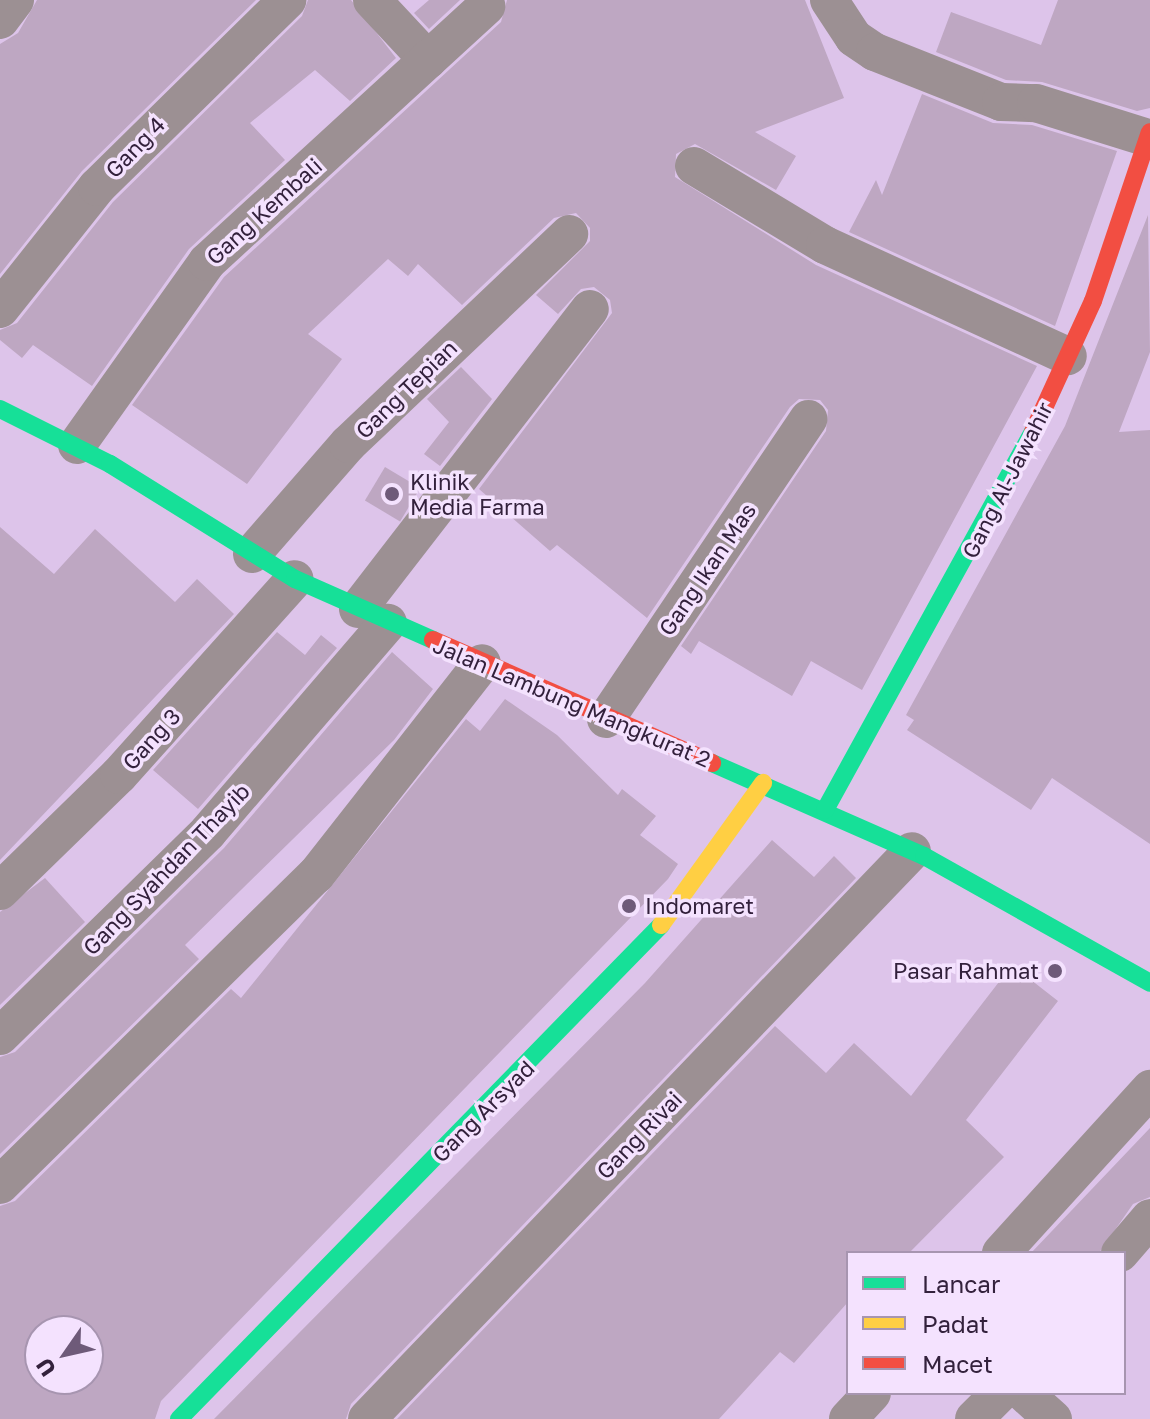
<!DOCTYPE html>
<style>
body{margin:0}
#map{position:relative;width:1150px;height:1419px;overflow:hidden;background:#ddc4ea;font-family:"Golos Text",sans-serif}
div>[style]{position:absolute}
.building>*{inset:0;background:#bea7c2;transform-origin:0 0}
.street>*{height:38px;margin:-19px;padding:0 19px;transform-origin:19px;border-radius:19px;background:#9c9093}
.fast>*{height:18px;margin:-9px;padding:0 9px;transform-origin:9px;border-radius:9px;background:#16e098}
.slow>*{height:18px;margin:-9px;padding:0 9px;transform-origin:9px;border-radius:9px;background:#ffcf43}
.jam>*{height:18px;margin:-9px;padding:0 9px;transform-origin:9px;border-radius:9px;background:#f24e42}
.dots>*{width:22px;height:22px;translate:-50% -50%;box-sizing:border-box;border:4px solid #f4e2fe;border-radius:50%}
span{translate:-50% -50%;white-space:nowrap;text-align:center;line-height:1.15;-webkit-text-stroke:7px #f4e2fe;paint-order:stroke}
.street-label{font-size:22px;color:#33213c}
.poi-label{font-size:22px;color:#33213c}
.left{translate:0 -50%;text-align:left}
.right{translate:-100% -50%;text-align:right}
.legend{position:absolute;left:846px;top:1251px;width:280px;height:144px;box-sizing:border-box;background:#f4e2fe;border:2px solid #a795b0;margin:0;padding:10px 14px;list-style:none;font-size:24px;color:#33213c}
.legend li{display:flex;align-items:center;gap:16px;height:40px}
.legend b{width:40px;border:2px solid #a795b0}
.north{position:absolute;left:24px;top:1315px;width:80px;height:80px;box-sizing:border-box;background:#f4e2fe;border:2px solid #a795b0;border-radius:50%;rotate:236deg;font-size:22px;font-weight:700;line-height:32px;text-align:center;color:#33213c}
.north::after{content:'';display:block;margin:auto;width:28px;height:36px;background:#6e5a79;clip-path:polygon(50% 0,100% 100%,50% 72%,0 100%)}
</style>
<div id="map">
<div class="building">
<div style="clip-path:polygon(37px 0,256px 0,82px 171px,0 274px,0 44px,18px 33px)"></div>
<div style="clip-path:polygon(308px 0,351px 0,396px 58px,350px 101px,315px 70px,250px 123px,285px 160px,189px 249px,92px 386px,33px 345px,22px 358px,0 340px,0 330px,17px 323px,113px 202px,302px 16px)"></div>
<div style="clip-path:polygon(429px 0,460px 0,429px 29px,414px 13px)"></div>
<div style="clip-path:polygon(507px 0,805px 0,844px 98px,755px 132px,796px 156px,776px 190px,695px 144px,676px 154px,675px 177px,816px 265px,1037px 366px,862px 690px,811px 661px,792px 696px,699px 641px,691px 654px,681px 646px,826px 431px,828px 410px,820px 400px,799px 399px,790px 407px,647px 618px,557px 545px,550px 551px,479px 489px,612px 313px,610px 300px,594px 287px,581px 289px,558px 314px,536px 295px,590px 241px,590px 228px,576px 213px,554px 218px,462px 305px,418px 264px,408px 276px,388px 259px,308px 334px,342px 359px,247px 484px,132px 405px,224px 277px,501px 22px)"></div>
<div style="clip-path:polygon(1058px 0,1150px 0,1150px 108px,1137px 111px,1042px 82px,1006px 80px,936px 52px,951px 12px,1041px 45px)"></div>
<div style="clip-path:polygon(922px 94px,993px 123px,1032px 125px,1117px 151px,1055px 326px,849px 232px,876px 180px,882px 195px)"></div>
<div style="clip-path:polygon(1148px 215px,1150px 352px,1119px 432px,1150px 430px,1150px 844px,1052px 778px,1031px 810px,907px 730px,914px 720px,906px 715px,1065px 426px)"></div>
<div style="clip-path:polygon(461px 367px,492px 399px,440px 466px,424px 454px,449px 422px,427px 399px)"></div>
<div style="left:385px;top:467px;width:41px;height:39px;rotate:31deg"></div>
<div style="clip-path:polygon(0 527px,54px 574px,95px 529px,175px 602px,197px 579px,234px 614px,0 860px)"></div>
<div style="clip-path:polygon(277px 632px,305px 655px,321px 635px,337px 648px,198px 809px,153px 770px)"></div>
<div style="clip-path:polygon(392px 652px,433px 689px,394px 740px,185px 945px,199px 959px,0 1154px,0 1057px,15px 1052px,224px 848px)"></div>
<div style="clip-path:polygon(evenodd,505px 699px,557px 735px,618px 795px,622px 789px,656px 816px,640px 835px,678px 864px,668px 879px,161px 1401px,155px 1419px,0 1419px,0 1206px,15px 1201px,231px 989px,241px 998px,466px 719px,480px 731px,505px 699px,40px 1331px,88px 1331px,88px 1379px,40px 1379px,40px 1331px)"></div>
<div style="clip-path:polygon(772px 840px,814px 877px,834px 856px,856px 878px,351px 1404px,346px 1419px,214px 1419px,645px 983px)"></div>
<div style="clip-path:polygon(45px 878px,85px 922px,0 1005px,0 912px)"></div>
<div style="clip-path:polygon(1012px 965px,1058px 1001px,966px 1120px,1004px 1157px,909px 1253px,848px 1253px,848px 1302px,794px 1363px,780px 1352px,719px 1419px,397px 1419px,775px 1026px,826px 1073px,854px 1043px,911px 1096px)"></div>
<div style="clip-path:polygon(1150px 1128px,1150px 1197px,1133px 1204px,1099px 1253px,1031px 1253px)"></div>
</div>
<div class="street">
<div style="left:372px;top:0;width:82px;rotate:47deg"></div>
<div style="left:829px;top:0;width:45px;rotate:56.7deg"></div>
<div style="left:854px;top:38px;width:25px;rotate:34deg"></div>
<div style="left:875px;top:52px;width:136px;rotate:21.6deg"></div>
<div style="left:1001px;top:102px;width:35px;rotate:2deg"></div>
<div style="left:1036px;top:103px;width:117px;rotate:17.4deg"></div>
<div style="left:0;top:20px;width:25px;rotate:-53deg"></div>
<div style="left:694px;top:166px;width:153px;rotate:31.1deg"></div>
<div style="left:825px;top:245px;width:267px;rotate:24.6deg"></div>
<div style="left:0;top:309px;width:156px;rotate:-51.5deg"></div>
<div style="left:97px;top:187px;width:267px;rotate:-44.5deg"></div>
<div style="left:77px;top:445px;width:224px;rotate:-54.6deg"></div>
<div style="left:207px;top:262px;width:379px;rotate:-42.5deg"></div>
<div style="left:252px;top:554px;width:146px;rotate:-48.9deg"></div>
<div style="left:348px;top:444px;width:305px;rotate:-43.5deg"></div>
<div style="left:358px;top:609px;width:379px;rotate:-52.3deg"></div>
<div style="left:606px;top:719px;width:362px;rotate:-56deg"></div>
<div style="left:0;top:891px;width:166px;rotate:-44.3deg"></div>
<div style="left:119px;top:775px;width:263px;rotate:-48.1deg"></div>
<div style="left:0;top:1036px;width:291px;rotate:-44.4deg"></div>
<div style="left:208px;top:832px;width:276px;rotate:-49.3deg"></div>
<div style="left:0;top:1185px;width:443px;rotate:-44.5deg"></div>
<div style="left:316px;top:875px;width:269px;rotate:-51.9deg"></div>
<div style="left:1001px;top:1253px;width:222px;rotate:-47.7deg"></div>
<div style="left:1120px;top:1253px;width:46px;rotate:-49.4deg"></div>
<div style="left:1024px;top:1393px;width:39px;rotate:42deg"></div>
<div style="left:367px;top:1419px;width:787px;rotate:-46.18deg"></div>
<div style="left:848px;top:1419px;width:35px;rotate:-47deg"></div>
<div style="left:974px;top:1419px;width:37px;rotate:-45deg"></div>
</div>
<div class="fast">
<div style="left:0;top:409px;width:123px;rotate:26.6deg"></div>
<div style="left:110px;top:464px;width:218px;rotate:31.9deg"></div>
<div style="left:295px;top:579px;width:151px;rotate:23.8deg"></div>
<div style="left:712px;top:763px;width:232px;rotate:23.7deg"></div>
<div style="left:924px;top:856px;width:259px;rotate:29.3deg"></div>
<div style="left:825px;top:810px;width:431px;rotate:-61.2deg"></div>
<div style="left:179px;top:1419px;width:690px;rotate:-45.7deg"></div>
</div>
<div class="slow">
<div style="left:661px;top:925px;width:175px;rotate:-54.3deg"></div>
</div>
<div class="jam">
<div style="left:1033px;top:432px;width:144px;rotate:-65.4deg"></div>
<div style="left:1093px;top:301px;width:178px;rotate:-71.4deg"></div>
<div style="left:433px;top:640px;width:305px;rotate:23.8deg"></div>
</div>
<div class="dots">
<div style="left:392px;top:494px;background:#6e5a79"></div>
<div style="left:629px;top:906px;background:#6e5a79"></div>
<div style="left:1055px;top:971px;background:#6e5a79"></div>
</div>
<div class="street-label">
<span style="left:135px;top:147px;rotate:-46deg">Gang 4</span>
<span style="left:264px;top:211px;rotate:-42deg">Gang Kembali</span>
<span style="left:406px;top:389px;rotate:-44deg">Gang Tepian</span>
<span style="left:1007px;top:480px;rotate:-63deg">Gang Al-Jawahir</span>
<span style="left:707px;top:569px;rotate:-56deg">Gang Ikan Mas</span>
<span style="left:572px;top:702px;rotate:23deg">Jalan Lambung Mangkurat 2</span>
<span style="left:151px;top:739px;rotate:-48deg">Gang 3</span>
<span style="left:166px;top:869px;rotate:-46deg">Gang Syahdan Thayib</span>
<span style="left:483px;top:1111px;rotate:-45deg">Gang Arsyad</span>
<span style="left:639px;top:1135px;rotate:-46deg">Gang Rivai</span>
</div>
<div class="poi-label">
<span class="left" style="left:410px;top:494px">Klinik<br>Media Farma</span>
<span class="left" style="left:645px;top:906px">Indomaret</span>
<span class="right" style="left:1039px;top:971px">Pasar Rahmat</span>
</div>
<ul class="legend">
<li><b style="height:10px;background:#16e098"></b>Lancar</li>
<li><b style="height:10px;background:#ffcf43"></b>Padat</li>
<li><b style="height:10px;background:#f24e42"></b>Macet</li>
</ul>
<div class="north">U</div>
</div>
